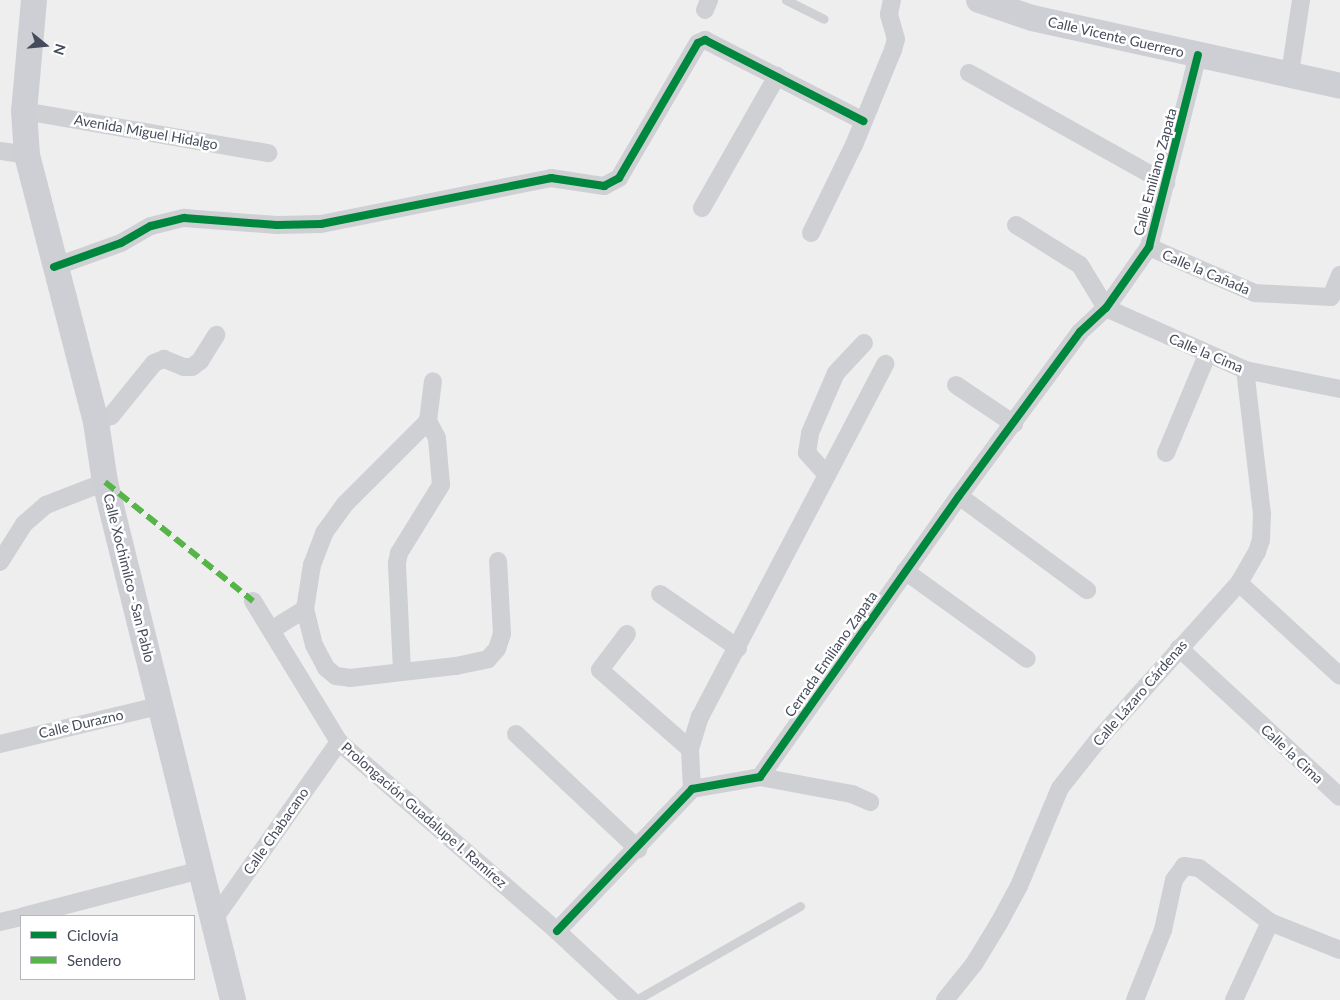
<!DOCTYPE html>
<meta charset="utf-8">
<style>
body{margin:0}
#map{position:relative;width:1340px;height:1000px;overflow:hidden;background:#efeeee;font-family:Lato,sans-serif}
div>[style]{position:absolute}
.lane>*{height:9px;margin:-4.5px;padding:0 4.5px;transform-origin:4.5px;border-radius:4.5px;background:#cfd0d4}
.street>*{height:18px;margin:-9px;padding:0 9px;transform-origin:9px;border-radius:9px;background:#cfd0d4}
.secondary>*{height:26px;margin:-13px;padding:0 13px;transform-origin:13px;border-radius:13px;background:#cecfd4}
.quiet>*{height:6px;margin-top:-3px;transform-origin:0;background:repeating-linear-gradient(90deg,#57b448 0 12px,transparent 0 18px)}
.cycleway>*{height:8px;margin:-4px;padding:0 4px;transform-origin:4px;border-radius:4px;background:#00873e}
span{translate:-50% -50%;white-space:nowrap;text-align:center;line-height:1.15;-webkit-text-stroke:5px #fff;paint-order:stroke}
.street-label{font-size:14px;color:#454b5b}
.legend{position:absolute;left:20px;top:915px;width:175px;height:65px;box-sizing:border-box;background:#fff;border:1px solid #b5b7bd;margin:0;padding:6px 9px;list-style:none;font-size:15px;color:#454b5b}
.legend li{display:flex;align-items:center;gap:10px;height:25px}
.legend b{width:25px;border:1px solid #b5b7bd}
.north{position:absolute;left:20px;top:20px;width:50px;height:50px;-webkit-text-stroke:4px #fff;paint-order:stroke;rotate:107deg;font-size:14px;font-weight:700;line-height:20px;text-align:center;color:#454b5b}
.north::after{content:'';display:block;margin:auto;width:18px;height:22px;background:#454b5b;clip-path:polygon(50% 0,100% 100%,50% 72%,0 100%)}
</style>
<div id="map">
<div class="lane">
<div style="left:786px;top:0;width:42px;rotate:26.6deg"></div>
<div style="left:636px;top:1000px;width:189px;rotate:-29.8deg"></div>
</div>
<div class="street">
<div style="left:705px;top:10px;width:11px;rotate:-68deg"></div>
<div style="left:969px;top:73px;width:226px;rotate:29.2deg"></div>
<div style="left:1290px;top:73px;width:74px;rotate:-81.4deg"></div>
<div style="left:24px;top:111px;width:248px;rotate:9.8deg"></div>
<div style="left:0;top:151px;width:27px;rotate:8deg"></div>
<div style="left:702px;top:208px;width:152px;rotate:-60.4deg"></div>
<div style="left:1016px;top:225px;width:75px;rotate:32deg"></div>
<div style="left:1080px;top:265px;width:50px;rotate:58.8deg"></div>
<div style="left:1106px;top:308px;width:152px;rotate:24deg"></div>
<div style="left:1245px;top:370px;width:97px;rotate:11.3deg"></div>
<div style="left:811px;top:233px;width:98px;rotate:-64deg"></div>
<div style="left:854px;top:145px;width:103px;rotate:-67.7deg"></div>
<div style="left:893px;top:50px;width:11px;rotate:-75deg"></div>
<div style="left:896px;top:39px;width:26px;rotate:-106deg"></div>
<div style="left:889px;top:14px;width:14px;rotate:-78deg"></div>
<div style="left:1149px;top:247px;width:116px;rotate:23.5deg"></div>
<div style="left:1255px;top:293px;width:76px;rotate:3deg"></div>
<div style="left:1331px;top:297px;width:24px;rotate:-68deg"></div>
<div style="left:54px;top:267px;width:71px;rotate:-19.7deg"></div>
<div style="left:121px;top:243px;width:34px;rotate:-30deg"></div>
<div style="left:151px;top:226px;width:34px;rotate:-14deg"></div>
<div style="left:184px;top:218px;width:93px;rotate:4.3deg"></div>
<div style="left:277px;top:225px;width:44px;rotate:-1.3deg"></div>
<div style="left:321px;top:224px;width:235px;rotate:-11.3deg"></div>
<div style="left:551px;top:178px;width:54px;rotate:8.6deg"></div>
<div style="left:604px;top:186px;width:17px;rotate:-28deg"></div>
<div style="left:619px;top:178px;width:156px;rotate:-59.7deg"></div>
<div style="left:698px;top:43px;width:8px;rotate:-23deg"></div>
<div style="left:705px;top:40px;width:178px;rotate:27.1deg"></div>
<div style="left:956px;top:385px;width:70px;rotate:33.9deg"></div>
<div style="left:96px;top:422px;width:16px;rotate:-22deg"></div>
<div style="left:111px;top:416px;width:68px;rotate:-50.9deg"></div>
<div style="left:154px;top:363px;width:11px;rotate:-22deg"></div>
<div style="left:164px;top:359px;width:22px;rotate:22deg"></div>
<div style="left:184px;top:367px;width:8px"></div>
<div style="left:192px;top:367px;width:10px;rotate:-37deg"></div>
<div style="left:200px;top:361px;width:31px;rotate:-58deg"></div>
<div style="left:1166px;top:453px;width:106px;rotate:-67.3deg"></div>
<div style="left:827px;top:475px;width:30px;rotate:-132deg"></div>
<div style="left:807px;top:453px;width:20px;rotate:-81deg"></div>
<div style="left:810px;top:433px;width:65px;rotate:-66.6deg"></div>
<div style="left:836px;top:373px;width:41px;rotate:-47deg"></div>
<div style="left:959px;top:496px;width:159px;rotate:36.3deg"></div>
<div style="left:0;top:562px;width:45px;rotate:-57.7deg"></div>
<div style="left:24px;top:524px;width:29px;rotate:-41deg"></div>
<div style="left:46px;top:505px;width:63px;rotate:-21.3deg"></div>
<div style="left:905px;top:571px;width:150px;rotate:35.8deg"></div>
<div style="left:1239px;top:583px;width:137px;rotate:42.6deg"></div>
<div style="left:660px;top:594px;width:95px;rotate:34.7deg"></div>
<div style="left:253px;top:601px;width:165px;rotate:58.6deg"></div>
<div style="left:339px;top:742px;width:289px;rotate:40.9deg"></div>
<div style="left:557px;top:931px;width:101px;rotate:43deg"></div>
<div style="left:305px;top:609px;width:37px;rotate:76deg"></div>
<div style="left:314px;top:645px;width:26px;rotate:62deg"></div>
<div style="left:326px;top:668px;width:13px;rotate:39deg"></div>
<div style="left:336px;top:676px;width:14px;rotate:8deg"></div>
<div style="left:350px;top:678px;width:107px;rotate:-6.5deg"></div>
<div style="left:456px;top:666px;width:33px;rotate:-12deg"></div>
<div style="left:488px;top:659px;width:13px;rotate:-48deg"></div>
<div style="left:497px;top:649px;width:16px;rotate:-72deg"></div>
<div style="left:502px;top:634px;width:73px;rotate:-93.1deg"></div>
<div style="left:273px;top:629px;width:38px;rotate:-32deg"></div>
<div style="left:305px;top:609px;width:45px;rotate:-81deg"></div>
<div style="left:312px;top:565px;width:34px;rotate:-69deg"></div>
<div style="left:324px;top:533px;width:36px;rotate:-54deg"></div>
<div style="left:345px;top:504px;width:117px;rotate:-45deg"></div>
<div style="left:428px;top:421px;width:40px;rotate:-82.9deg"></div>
<div style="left:627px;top:634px;width:45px;rotate:126.9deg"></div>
<div style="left:600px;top:670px;width:120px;rotate:41.3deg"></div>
<div style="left:1179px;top:648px;width:219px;rotate:42.8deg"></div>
<div style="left:402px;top:671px;width:108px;rotate:-92.7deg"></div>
<div style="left:397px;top:563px;width:10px;rotate:-79deg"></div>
<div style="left:399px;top:553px;width:80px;rotate:-58.3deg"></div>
<div style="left:441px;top:485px;width:47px;rotate:-94.9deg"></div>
<div style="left:437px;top:438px;width:19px;rotate:-118deg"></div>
<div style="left:516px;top:734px;width:168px;rotate:43.3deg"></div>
<div style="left:0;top:744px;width:167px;rotate:-13.5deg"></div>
<div style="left:760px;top:777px;width:94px;rotate:10.5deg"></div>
<div style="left:852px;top:794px;width:20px;rotate:24deg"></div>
<div style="left:692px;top:789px;width:40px;rotate:-92.9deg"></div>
<div style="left:690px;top:749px;width:34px;rotate:-73deg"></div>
<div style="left:700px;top:717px;width:399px;rotate:-62.3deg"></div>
<div style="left:24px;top:916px;width:183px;rotate:-14.6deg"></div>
<div style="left:214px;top:919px;width:217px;rotate:-54.8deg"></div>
<div style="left:0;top:922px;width:22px;rotate:-13deg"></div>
<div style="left:557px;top:931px;width:196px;rotate:-46.4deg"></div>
<div style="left:692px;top:789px;width:69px;rotate:-10deg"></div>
<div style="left:760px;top:777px;width:344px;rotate:-54.7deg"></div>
<div style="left:959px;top:496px;width:204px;rotate:-53.6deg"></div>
<div style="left:1080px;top:332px;width:35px;rotate:-43deg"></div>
<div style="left:1106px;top:308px;width:75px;rotate:-54.8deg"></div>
<div style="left:1149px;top:247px;width:198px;rotate:-75.7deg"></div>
<div style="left:945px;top:1000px;width:46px;rotate:-51.1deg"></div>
<div style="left:974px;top:964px;width:48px;rotate:-58.6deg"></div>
<div style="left:999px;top:923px;width:42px;rotate:-61.6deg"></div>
<div style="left:1019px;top:886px;width:106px;rotate:-67.3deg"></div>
<div style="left:1060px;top:788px;width:61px;rotate:-51.6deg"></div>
<div style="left:1098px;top:740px;width:211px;rotate:-48.1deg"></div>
<div style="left:1239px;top:583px;width:36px;rotate:-60deg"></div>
<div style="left:1257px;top:552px;width:13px;rotate:-72deg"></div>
<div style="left:1261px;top:540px;width:26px;rotate:-88deg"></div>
<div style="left:1262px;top:514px;width:145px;rotate:-96.7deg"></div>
<div style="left:1135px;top:1000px;width:75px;rotate:-68.2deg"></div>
<div style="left:1163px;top:930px;width:51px;rotate:-77.6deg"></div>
<div style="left:1174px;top:880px;width:17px;rotate:-54deg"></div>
<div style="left:1184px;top:866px;width:15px;rotate:8deg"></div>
<div style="left:1199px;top:868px;width:89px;rotate:37.3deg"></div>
<div style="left:1270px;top:922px;width:75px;rotate:21.8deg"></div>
<div style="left:1234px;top:1000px;width:86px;rotate:-65.2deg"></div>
</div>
<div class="secondary">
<div style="left:34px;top:0;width:111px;rotate:95.1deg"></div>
<div style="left:24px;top:111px;width:44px;rotate:86.1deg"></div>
<div style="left:27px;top:155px;width:276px;rotate:75.5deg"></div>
<div style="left:96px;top:422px;width:61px;rotate:81.5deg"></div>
<div style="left:105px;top:482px;width:534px;rotate:76.12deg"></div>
<div style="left:979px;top:0;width:56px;rotate:18.8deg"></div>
<div style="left:1032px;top:18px;width:315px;rotate:12.4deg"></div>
</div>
<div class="quiet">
<div style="left:105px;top:482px;width:190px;rotate:38.8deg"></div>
</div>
<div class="cycleway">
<div style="left:54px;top:267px;width:71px;rotate:-19.7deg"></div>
<div style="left:121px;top:243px;width:34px;rotate:-30deg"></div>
<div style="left:151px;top:226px;width:34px;rotate:-14deg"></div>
<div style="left:184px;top:218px;width:93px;rotate:4.3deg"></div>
<div style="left:277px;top:225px;width:44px;rotate:-1.3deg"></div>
<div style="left:321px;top:224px;width:235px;rotate:-11.3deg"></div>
<div style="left:551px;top:178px;width:54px;rotate:8.6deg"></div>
<div style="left:604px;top:186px;width:17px;rotate:-28deg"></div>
<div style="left:619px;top:178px;width:156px;rotate:-59.7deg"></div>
<div style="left:698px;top:43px;width:8px;rotate:-23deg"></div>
<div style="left:705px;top:40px;width:178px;rotate:27.1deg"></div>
<div style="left:557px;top:931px;width:196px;rotate:-46.4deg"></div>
<div style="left:692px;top:789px;width:69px;rotate:-10deg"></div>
<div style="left:760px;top:777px;width:344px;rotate:-54.7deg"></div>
<div style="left:959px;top:496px;width:204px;rotate:-53.6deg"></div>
<div style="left:1080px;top:332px;width:35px;rotate:-43deg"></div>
<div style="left:1106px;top:308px;width:75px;rotate:-54.8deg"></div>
<div style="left:1149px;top:247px;width:198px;rotate:-75.7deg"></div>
</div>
<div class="street-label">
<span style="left:1116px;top:37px;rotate:13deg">Calle Vicente Guerrero</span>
<span style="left:146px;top:132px;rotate:10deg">Avenida Miguel Hidalgo</span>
<span style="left:1155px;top:172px;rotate:-75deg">Calle Emiliano Zapata</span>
<span style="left:1206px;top:272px;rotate:23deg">Calle la Cañada</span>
<span style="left:1206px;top:353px;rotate:23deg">Calle la Cima</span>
<span style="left:129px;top:578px;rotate:76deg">Calle Xochimilco - San Pablo</span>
<span style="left:831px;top:654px;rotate:-55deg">Cerrada Emiliano Zapata</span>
<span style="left:1140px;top:693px;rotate:-49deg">Calle Lázaro Cárdenas</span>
<span style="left:81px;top:724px;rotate:-13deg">Calle Durazno</span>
<span style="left:1292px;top:754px;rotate:43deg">Calle la Cima</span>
<span style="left:424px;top:815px;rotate:41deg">Prolongación Guadalupe I. Ramírez</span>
<span style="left:276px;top:831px;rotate:-55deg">Calle Chabacano</span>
</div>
<ul class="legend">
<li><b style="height:6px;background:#00873e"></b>Ciclovía</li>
<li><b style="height:6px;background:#57b448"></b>Sendero</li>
</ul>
<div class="north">N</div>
</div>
